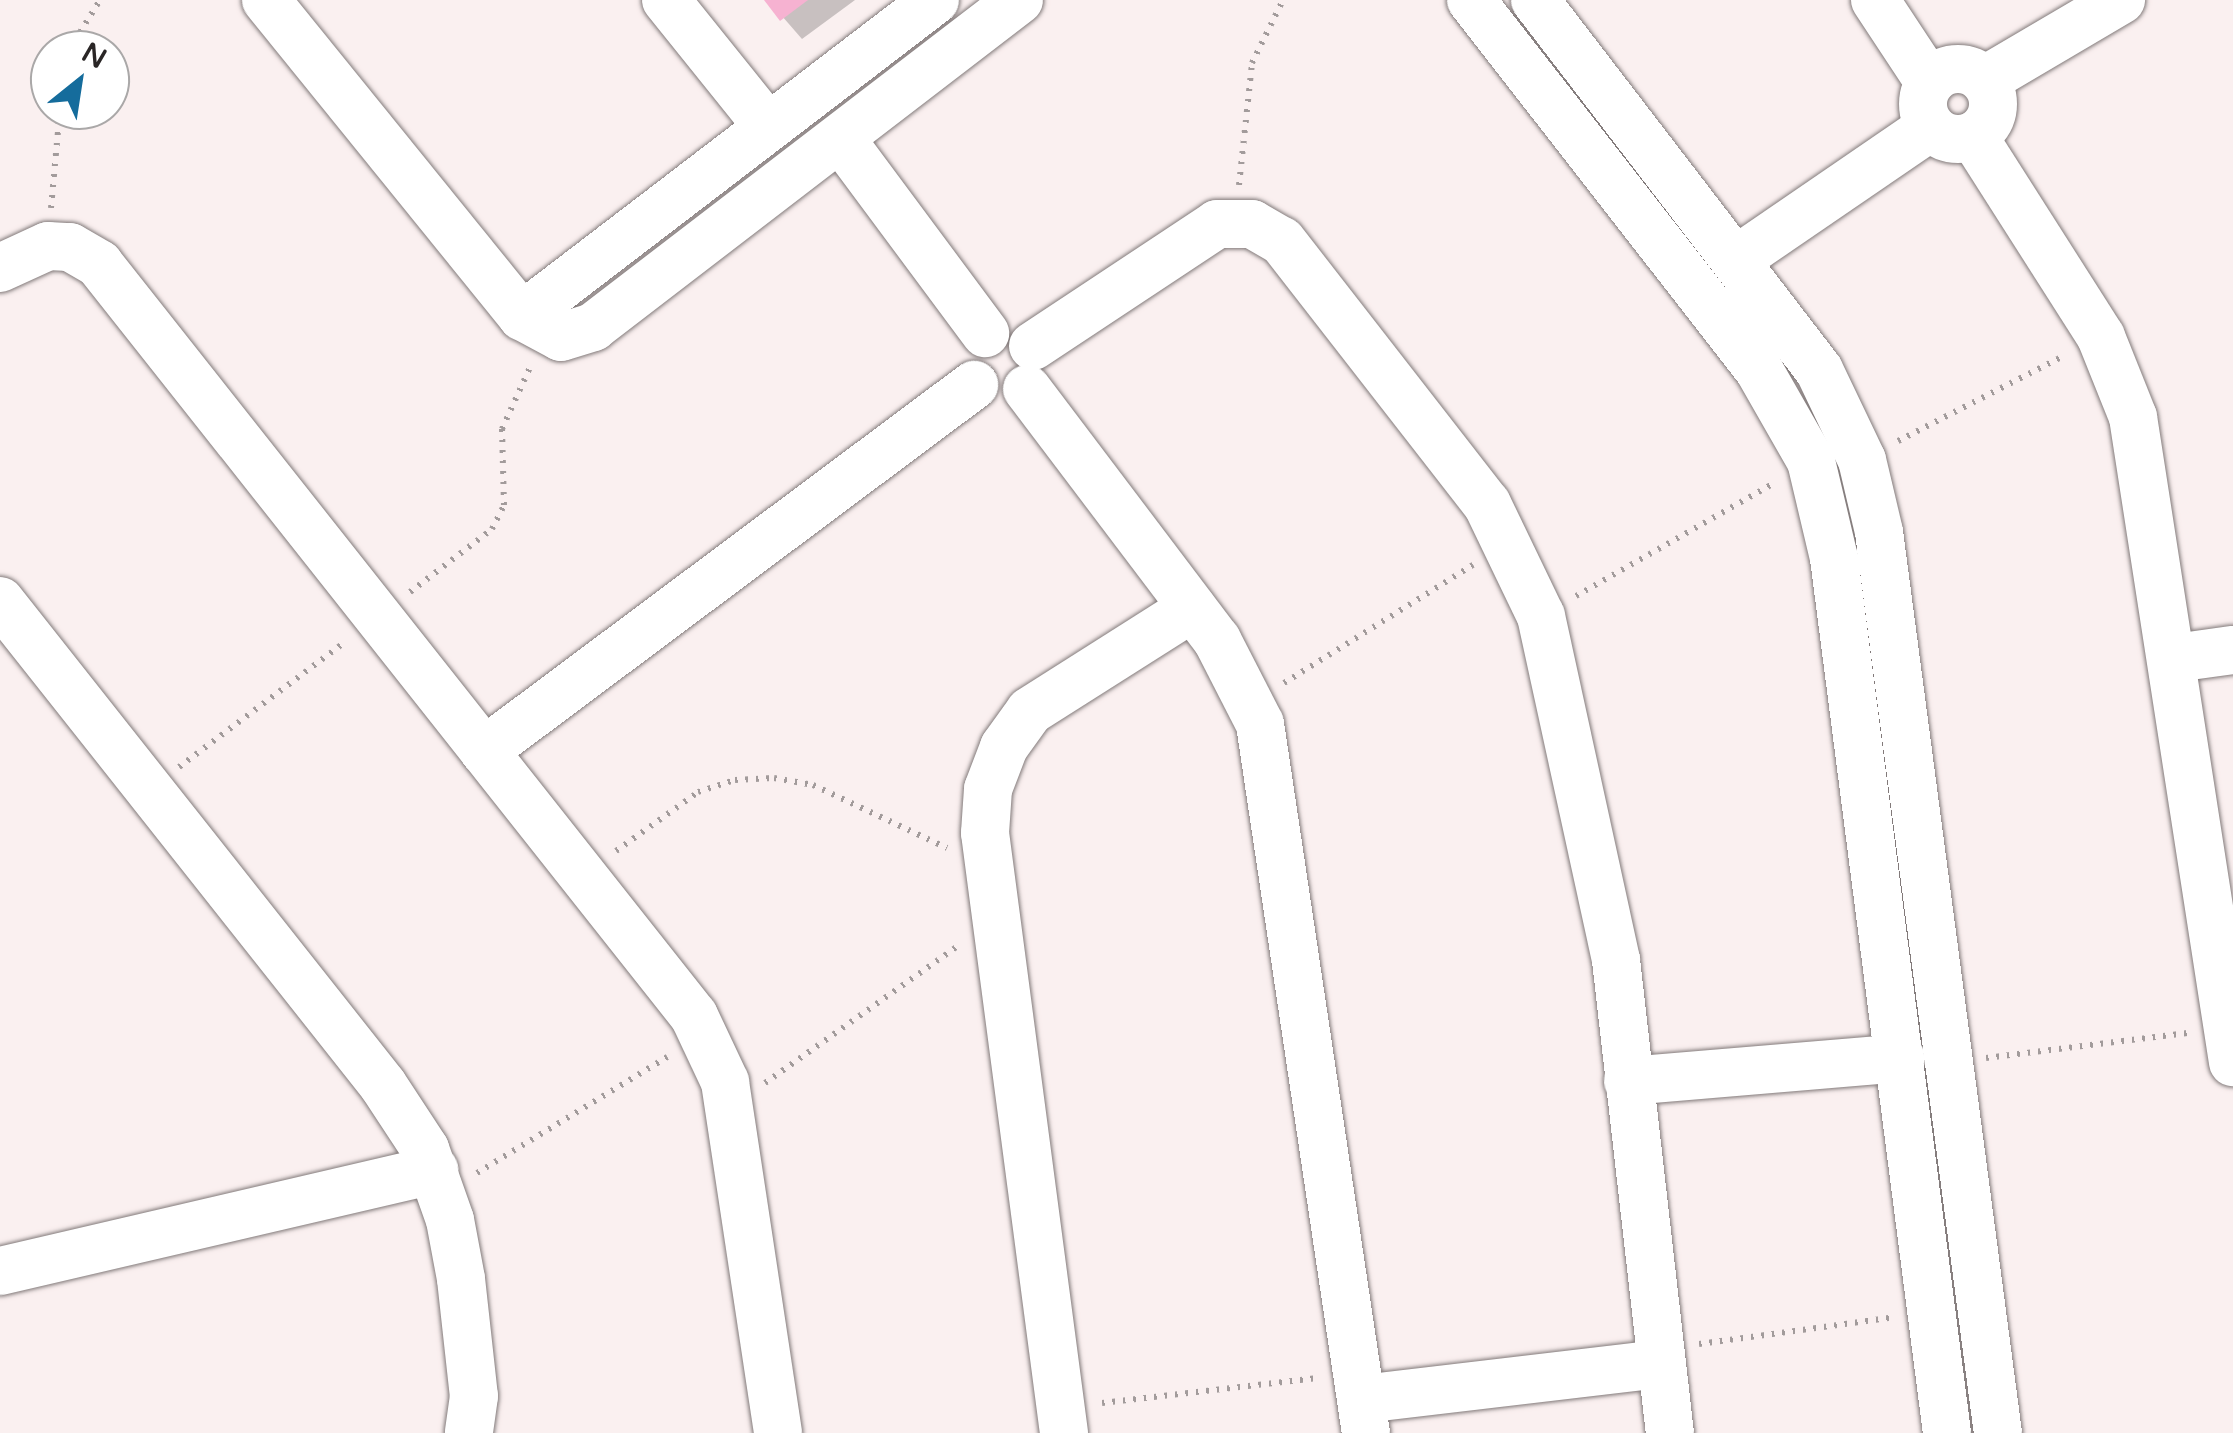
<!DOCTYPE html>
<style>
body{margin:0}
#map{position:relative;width:2233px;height:1433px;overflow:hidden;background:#faf0f0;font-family:"Varela Round",sans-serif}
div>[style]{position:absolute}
.shadow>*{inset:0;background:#0003}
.building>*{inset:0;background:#f6b2d1}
.path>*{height:6px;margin-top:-3px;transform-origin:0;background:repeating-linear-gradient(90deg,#a29b9b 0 2.5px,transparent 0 10.5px)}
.roads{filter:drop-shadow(0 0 2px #827a7a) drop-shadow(0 0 2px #827a7a)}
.minor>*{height:48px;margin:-24px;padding:0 24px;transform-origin:24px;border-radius:24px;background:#fff}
.minor>.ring{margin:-24px;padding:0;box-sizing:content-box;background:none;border:48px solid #fff;border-radius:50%}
span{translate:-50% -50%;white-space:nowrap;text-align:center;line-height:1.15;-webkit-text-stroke:9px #fff;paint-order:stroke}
.north{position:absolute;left:30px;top:30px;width:100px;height:100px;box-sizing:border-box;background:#fff;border:2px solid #aaa8a8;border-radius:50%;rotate:30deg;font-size:28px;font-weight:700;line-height:40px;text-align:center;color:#2a2626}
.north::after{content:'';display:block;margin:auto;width:35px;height:45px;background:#156c9c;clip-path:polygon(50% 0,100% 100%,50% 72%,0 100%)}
</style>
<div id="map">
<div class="shadow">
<div style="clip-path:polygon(768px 0,855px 0,802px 39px)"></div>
</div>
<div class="building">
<div style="clip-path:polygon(764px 0,808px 0,780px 21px)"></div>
</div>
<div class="path">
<div style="left:69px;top:50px;width:59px;rotate:-58.2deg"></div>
<div style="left:1239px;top:185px;width:123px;rotate:-83.9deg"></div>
<div style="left:1252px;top:63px;width:70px;rotate:-63.8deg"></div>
<div style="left:51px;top:208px;width:98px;rotate:-84.8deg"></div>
<div style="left:1898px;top:441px;width:188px;rotate:-27.2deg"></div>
<div style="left:410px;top:592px;width:103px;rotate:-37.5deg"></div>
<div style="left:492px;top:529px;width:27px;rotate:-63deg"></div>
<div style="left:504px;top:505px;width:76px;rotate:-91.5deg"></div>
<div style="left:502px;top:429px;width:70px;rotate:-65.6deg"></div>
<div style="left:1576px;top:596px;width:228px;rotate:-29.7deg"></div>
<div style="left:1284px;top:683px;width:223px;rotate:-32deg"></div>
<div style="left:179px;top:767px;width:208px;rotate:-37deg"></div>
<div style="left:616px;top:851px;width:101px;rotate:-35.7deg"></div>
<div style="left:698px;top:792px;width:39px;rotate:-18deg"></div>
<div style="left:735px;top:780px;width:39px;rotate:-3deg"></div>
<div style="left:774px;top:778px;width:40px;rotate:10deg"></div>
<div style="left:813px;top:785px;width:148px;rotate:25.2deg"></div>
<div style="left:1986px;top:1058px;width:203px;rotate:-7.1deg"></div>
<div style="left:765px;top:1083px;width:238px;rotate:-35.4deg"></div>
<div style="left:477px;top:1173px;width:223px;rotate:-31.4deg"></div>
<div style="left:1699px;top:1344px;width:193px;rotate:-7.8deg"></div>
<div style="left:1102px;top:1403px;width:217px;rotate:-6.6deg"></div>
</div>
<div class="roads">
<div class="minor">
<div style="left:266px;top:0;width:407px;rotate:51deg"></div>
<div style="left:522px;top:316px;width:44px;rotate:28.3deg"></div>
<div style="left:561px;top:337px;width:34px;rotate:-17deg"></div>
<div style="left:593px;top:327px;width:537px;rotate:-37.51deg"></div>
<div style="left:666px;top:0;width:163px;rotate:51.2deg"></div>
<div style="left:1471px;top:0;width:469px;rotate:52.1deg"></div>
<div style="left:1759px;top:370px;width:105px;rotate:60.3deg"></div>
<div style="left:1811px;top:461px;width:100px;rotate:76.7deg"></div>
<div style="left:1834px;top:558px;width:882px;rotate:82.64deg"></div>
<div style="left:1535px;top:0;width:466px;rotate:52.5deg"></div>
<div style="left:1819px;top:370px;width:100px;rotate:64.5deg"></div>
<div style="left:1862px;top:460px;width:74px;rotate:76.7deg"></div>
<div style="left:1879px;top:532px;width:909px;rotate:82.48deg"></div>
<div style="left:1875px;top:0;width:98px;rotate:56.6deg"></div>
<div class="ring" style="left:1923px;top:69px;width:22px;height:22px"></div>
<div style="left:1985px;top:80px;width:158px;rotate:-30.5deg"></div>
<div style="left:1973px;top:136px;width:238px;rotate:57.5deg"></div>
<div style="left:2101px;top:337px;width:86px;rotate:68.2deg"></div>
<div style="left:2133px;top:417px;width:653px;rotate:81.19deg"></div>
<div style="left:841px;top:139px;width:242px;rotate:53.4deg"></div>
<div style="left:1736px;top:260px;width:235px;rotate:-34.4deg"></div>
<div style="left:0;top:268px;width:53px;rotate:-24.6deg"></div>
<div style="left:48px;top:246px;width:22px;rotate:3deg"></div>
<div style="left:70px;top:247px;width:34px;rotate:30deg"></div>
<div style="left:99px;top:264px;width:959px;rotate:51.65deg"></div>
<div style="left:694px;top:1016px;width:73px;rotate:64.8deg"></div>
<div style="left:725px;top:1082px;width:355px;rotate:81.4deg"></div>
<div style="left:522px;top:316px;width:520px;rotate:-37.42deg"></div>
<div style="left:1033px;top:346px;width:221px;rotate:-33.5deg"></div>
<div style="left:1217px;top:224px;width:35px"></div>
<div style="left:1252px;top:224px;width:34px;rotate:30deg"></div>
<div style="left:1282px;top:241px;width:333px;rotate:52.1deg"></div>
<div style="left:1487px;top:504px;width:124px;rotate:64.3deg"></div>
<div style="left:1541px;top:616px;width:352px;rotate:77.7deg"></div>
<div style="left:1616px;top:960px;width:476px;rotate:83.5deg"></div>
<div style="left:1027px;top:389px;width:315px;rotate:52.9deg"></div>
<div style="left:1217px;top:640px;width:94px;rotate:62.9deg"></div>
<div style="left:1260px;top:724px;width:717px;rotate:81.5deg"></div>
<div style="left:0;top:601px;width:617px;rotate:51.64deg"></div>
<div style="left:383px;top:1085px;width:77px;rotate:56.7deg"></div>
<div style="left:425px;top:1149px;width:75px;rotate:70.6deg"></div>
<div style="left:450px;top:1220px;width:60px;rotate:79.4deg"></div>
<div style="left:461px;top:1279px;width:118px;rotate:83.7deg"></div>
<div style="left:474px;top:1396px;width:37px;rotate:98deg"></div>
<div style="left:2175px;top:658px;width:59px;rotate:-7.9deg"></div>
<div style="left:484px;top:751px;width:612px;rotate:-36.76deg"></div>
<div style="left:1628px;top:1081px;width:274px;rotate:-4.8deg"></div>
<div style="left:0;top:1271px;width:446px;rotate:-13.1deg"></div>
<div style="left:1362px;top:1399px;width:300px;rotate:-6.7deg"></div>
<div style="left:1064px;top:1433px;width:605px;rotate:-97.5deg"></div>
<div style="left:985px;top:833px;width:44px;rotate:-86.1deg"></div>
<div style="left:988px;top:789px;width:45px;rotate:-69.1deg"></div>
<div style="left:1004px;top:747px;width:44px;rotate:-54.2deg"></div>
<div style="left:1030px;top:711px;width:192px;rotate:-32.4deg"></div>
</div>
</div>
<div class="north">N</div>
</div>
